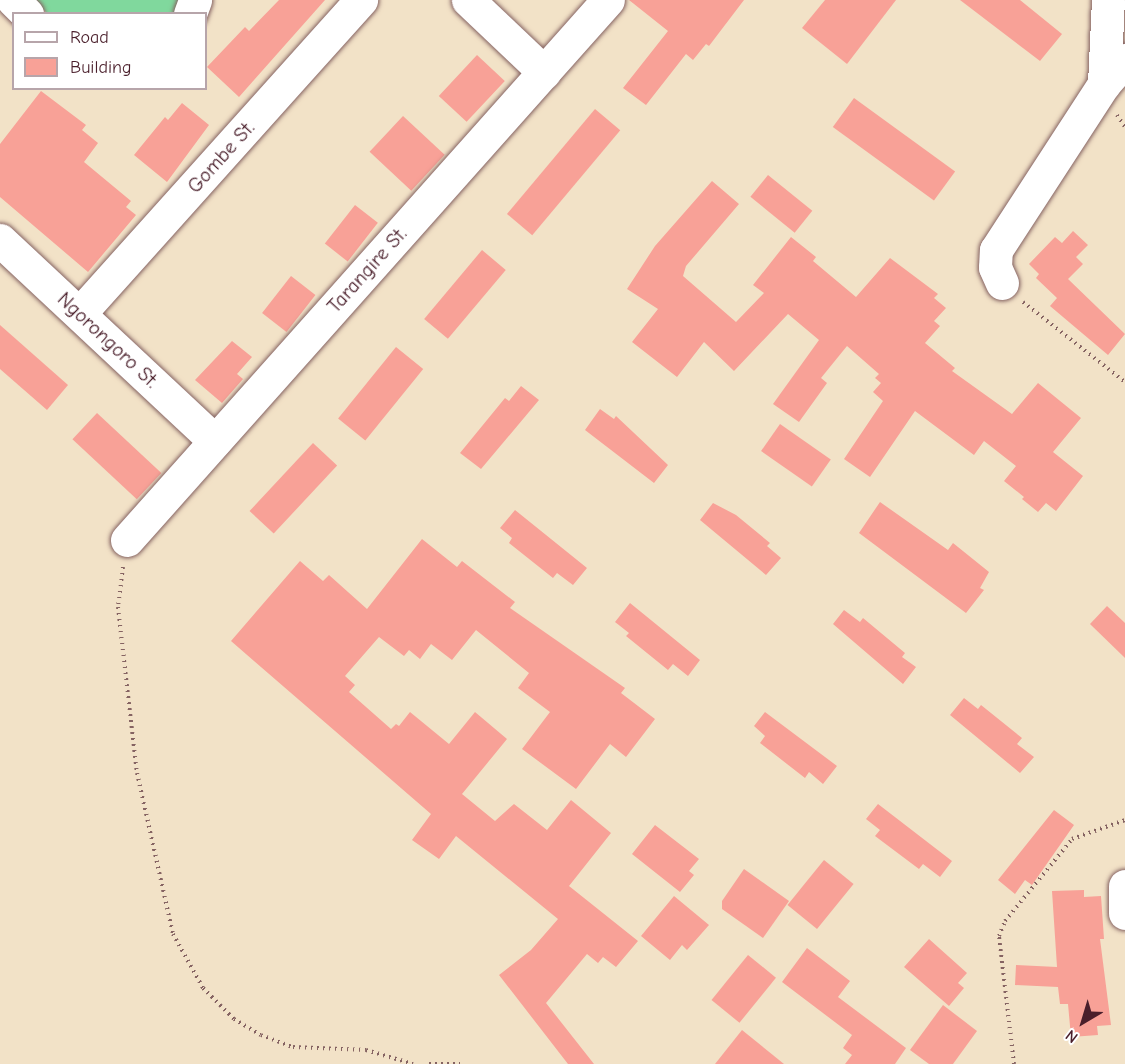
<!DOCTYPE html>
<style>
body{margin:0}
#map{position:relative;width:1125px;height:1064px;overflow:hidden;background:#f2e2c7;font-family:"Comic Neue",sans-serif}
div>[style]{position:absolute}
.green>*{inset:0;background:#80d89d}
.building>*{inset:0;background:#f8a197;transform-origin:0 0}
.path>*{height:4px;margin-top:-2px;transform-origin:0;background:repeating-linear-gradient(90deg,#856362 0 1.5px,transparent 0 6px)}
.roads{filter:drop-shadow(0 0 2px #856362) drop-shadow(0 0 2px #856362)}
.minor>*{height:33px;margin:-16.5px;padding:0 16.5px;transform-origin:16.5px;border-radius:16.5px;background:#fff}
span{translate:-50% -50%;white-space:nowrap;text-align:center;line-height:1.15;-webkit-text-stroke:6px #fff;paint-order:stroke}
.street-label{font-size:20px;color:#4a1f2b}
.legend{position:absolute;left:12px;top:12px;width:195px;height:78px;box-sizing:border-box;background:#fff;border:2px solid #b7a5aa;margin:0;padding:8px 10px;list-style:none;font-size:18px;color:#4a1f2b}
.legend li{display:flex;align-items:center;gap:12px;height:30px}
.legend b{width:30px;border:2px solid #b7a5aa}
.north{position:absolute;left:1053px;top:992px;width:60px;height:60px;-webkit-text-stroke:4px #fff;paint-order:stroke;rotate:218deg;font-size:16px;font-weight:700;line-height:24px;text-align:center;color:#4a1f2b}
.north::after{content:'';display:block;margin:auto;width:21px;height:27px;background:#4a1f2b;clip-path:polygon(50% 0,100% 100%,50% 72%,0 100%)}
</style>
<div id="map">
<div class="green">
<div style="clip-path:polygon(33px 0,180px 0,177px 14px,47px 13px)"></div>
</div>
<div class="building">
<div style="clip-path:polygon(279px 0,325px 0,239px 97px,207px 67px,245px 27px,249px 31px)"></div>
<div style="clip-path:polygon(629px 0,744px 0,709px 46px,706px 44px,693px 60px,686px 54px,646px 105px,623px 88px,668px 31px)"></div>
<div style="clip-path:polygon(825px 0,896px 0,847px 64px,802px 28px)"></div>
<div style="clip-path:polygon(960px 0,1020px 0,1062px 34px,1040px 61px)"></div>
<div style="left:477px;top:55px;width:38px;height:56px;rotate:43deg"></div>
<div style="clip-path:polygon(41px 91px,86px 125px,82px 130px,98px 143px,84px 162px,131px 201px,126px 207px,136px 215px,88px 272px,0 197px,0 144px)"></div>
<div style="left:854px;top:98px;width:125px;height:36px;rotate:36deg"></div>
<div style="clip-path:polygon(182px 103px,209px 125px,167px 182px,134px 155px,165px 117px,168px 120px)"></div>
<div style="left:595px;top:109px;width:33px;height:137px;rotate:40deg"></div>
<div style="left:403px;top:116px;width:57px;height:49px;rotate:43deg"></div>
<div style="left:768px;top:175px;width:57px;height:28px;rotate:39deg"></div>
<div style="clip-path:polygon(712px 181px,739px 204px,686px 266px,683px 276px,736px 322px,764px 293px,753px 285px,791px 237px,816px 257px,813px 261px,856px 297px,890px 258px,938px 294px,934px 298px,946px 308px,934px 321px,940px 326px,925px 343px,955px 368px,952px 371px,1012px 414px,1038px 383px,1081px 418px,1053px 452px,1083px 476px,1056px 511px,1046px 503px,1038px 512px,1022px 499px,1024px 497px,1004px 481px,1016px 466px,984px 441px,974px 455px,915px 411px,870px 477px,844px 459px,883px 401px,873px 392px,881px 383px,875px 378px,879px 374px,847px 346px,821px 378px,827px 383px,799px 422px,773px 404px,819px 340px,788px 314px,734px 371px,704px 342px,677px 377px,632px 342px,658px 309px,627px 289px,655px 246px)"></div>
<div style="left:355px;top:205px;width:29px;height:49px;rotate:38deg"></div>
<div style="clip-path:polygon(1073px 231px,1088px 245px,1076px 257px,1083px 264px,1068px 279px,1125px 334px,1108px 355px,1050px 306px,1057px 298px,1036px 278px,1039px 274px,1029px 264px,1055px 237px,1062px 243px)"></div>
<div style="left:482px;top:250px;width:31px;height:90px;rotate:40deg"></div>
<div style="left:291px;top:276px;width:31px;height:47px;rotate:38deg"></div>
<div style="clip-path:polygon(0 325px,68px 385px,47px 410px,0 369px)"></div>
<div style="clip-path:polygon(232px 341px,252px 357px,237px 374px,243px 379px,222px 403px,195px 380px)"></div>
<div style="left:396px;top:347px;width:35px;height:92px;rotate:39deg"></div>
<div style="clip-path:polygon(521px 386px,539px 400px,481px 469px,460px 453px,505px 398px,509px 401px)"></div>
<div style="clip-path:polygon(600px 409px,614px 419px,616px 416px,668px 465px,654px 483px,585px 430px)"></div>
<div style="left:97px;top:413px;width:88px;height:36px;rotate:43deg"></div>
<div style="left:780px;top:424px;width:62px;height:33px;rotate:35deg"></div>
<div style="left:313px;top:443px;width:33px;height:93px;rotate:43deg"></div>
<div style="clip-path:polygon(880px 502px,948px 550px,953px 543px,989px 572px,980px 588px,984px 590px,966px 613px,859px 533px)"></div>
<div style="clip-path:polygon(713px 503px,736px 515px,770px 543px,767px 546px,781px 558px,766px 575px,700px 520px)"></div>
<div style="clip-path:polygon(515px 510px,587px 568px,573px 585px,557px 573px,553px 578px,509px 543px,512px 538px,500px 528px)"></div>
<div style="clip-path:polygon(422px 539px,457px 567px,462px 561px,515px 602px,510px 608px,625px 688px,621px 693px,655px 719px,626px 757px,610px 744px,576px 789px,522px 749px,550px 712px,518px 688px,529px 673px,476px 630px,452px 660px,431px 644px,420px 659px,409px 650px,404px 656px,379px 637px,345px 676px,355px 685px,349px 692px,391px 729px,396px 724px,399px 726px,410px 712px,449px 744px,475px 712px,507px 739px,462px 794px,495px 821px,514px 804px,547px 830px,571px 800px,611px 833px,569px 886px,638px 941px,616px 967px,603px 957px,598px 963px,587px 954px,546px 1003px,594px 1064px,568px 1064px,499px 975px,531px 950px,558px 919px,456px 836px,439px 859px,412px 840px,431px 814px,231px 641px,300px 561px,323px 581px,329px 575px,367px 609px)"></div>
<div style="clip-path:polygon(630px 603px,700px 660px,688px 676px,673px 664px,668px 670px,626px 636px,629px 633px,615px 622px)"></div>
<div style="clip-path:polygon(1107px 606px,1125px 623px,1125px 658px,1090px 624px)"></div>
<div style="clip-path:polygon(844px 610px,860px 622px,863px 618px,905px 653px,902px 657px,916px 667px,903px 684px,833px 624px)"></div>
<div style="clip-path:polygon(964px 698px,978px 709px,981px 705px,1022px 738px,1017px 744px,1034px 757px,1020px 773px,950px 715px)"></div>
<div style="clip-path:polygon(765px 712px,837px 766px,823px 784px,809px 772px,805px 778px,760px 743px,765px 736px,754px 726px)"></div>
<div style="clip-path:polygon(878px 804px,952px 861px,940px 877px,923px 864px,919px 869px,875px 836px,880px 830px,866px 819px)"></div>
<div style="clip-path:polygon(1054px 810px,1074px 825px,1032px 885px,1025px 880px,1015px 894px,998px 880px)"></div>
<div style="clip-path:polygon(655px 825px,699px 859px,689px 871px,694px 875px,680px 892px,632px 854px)"></div>
<div style="left:824px;top:860px;width:38px;height:58px;rotate:39deg"></div>
<div style="clip-path:polygon(744px 869px,789px 901px,763px 938px,722px 909px,722px 901px)"></div>
<div style="clip-path:polygon(1084px 890px,1084px 897px,1101px 896px,1104px 939px,1100px 939px,1111px 1025px,1097px 1026px,1098px 1035px,1071px 1037px,1068px 1004px,1060px 1004px,1058px 987px,1015px 985px,1016px 965px,1057px 967px,1052px 891px)"></div>
<div style="clip-path:polygon(674px 896px,709px 925px,687px 950px,682px 945px,670px 960px,641px 936px)"></div>
<div style="clip-path:polygon(929px 939px,967px 973px,958px 983px,964px 988px,949px 1006px,904px 967px)"></div>
<div style="clip-path:polygon(807px 948px,850px 981px,838px 997px,906px 1048px,895px 1064px,845px 1064px,852px 1055px,843px 1048px,852px 1035px,782px 982px)"></div>
<div style="left:748px;top:955px;width:36px;height:58px;rotate:39deg"></div>
<div style="clip-path:polygon(943px 1005px,977px 1031px,953px 1064px,929px 1064px,910px 1050px)"></div>
<div style="clip-path:polygon(742px 1030px,784px 1064px,715px 1064px)"></div>
</div>
<div class="path">
<div style="left:1117px;top:115px;width:14px;rotate:56deg"></div>
<div style="left:1023px;top:302px;width:130px;rotate:38.1deg"></div>
<div style="left:123px;top:567px;width:40px;rotate:97.1deg"></div>
<div style="left:118px;top:607px;width:167px;rotate:83.5deg"></div>
<div style="left:137px;top:773px;width:165px;rotate:77.4deg"></div>
<div style="left:173px;top:934px;width:62px;rotate:60.9deg"></div>
<div style="left:203px;top:988px;width:44px;rotate:45deg"></div>
<div style="left:234px;top:1019px;width:31px;rotate:31deg"></div>
<div style="left:261px;top:1035px;width:34px;rotate:21deg"></div>
<div style="left:293px;top:1047px;width:73px;rotate:2.4deg"></div>
<div style="left:366px;top:1050px;width:49px;rotate:16.6deg"></div>
<div style="left:429px;top:1064px;width:31px"></div>
<div style="left:1014px;top:1064px;width:129px;rotate:-96.7deg"></div>
<div style="left:999px;top:936px;width:16px;rotate:-68deg"></div>
<div style="left:1005px;top:921px;width:106px;rotate:-50.7deg"></div>
<div style="left:1072px;top:839px;width:56px;rotate:-19.7deg"></div>
</div>
<div class="roads">
<div class="minor">
<div style="left:13px;top:0;width:20px;rotate:45deg"></div>
<div style="left:468px;top:0;width:105px;rotate:43.5deg"></div>
<div style="left:190px;top:14px;width:15px;rotate:-70deg"></div>
<div style="left:1104px;top:84px;width:84px;rotate:-87.3deg"></div>
<div style="left:0;top:240px;width:294px;rotate:43.1deg"></div>
<div style="left:1002px;top:283px;width:17px;rotate:-114deg"></div>
<div style="left:995px;top:267px;width:17px;rotate:-87deg"></div>
<div style="left:996px;top:250px;width:198px;rotate:-57deg"></div>
<div style="left:1104px;top:84px;width:32px;rotate:-49deg"></div>
<div style="left:80px;top:313px;width:421px;rotate:-48.1deg"></div>
<div style="left:127px;top:540px;width:723px;rotate:-48.31deg"></div>
<div style="left:1125px;top:886px;width:27px;rotate:90deg"></div>
</div>
</div>
<div class="street-label">
<span style="left:221px;top:157px;rotate:-48deg">Gombe St.</span>
<span style="left:367px;top:270px;rotate:-48deg">Tarangire St.</span>
<span style="left:108px;top:340px;rotate:43deg">Ngorongoro St.</span>
</div>
<ul class="legend">
<li><b style="height:8px;background:#fff"></b>Road</li>
<li><b style="height:16px;background:#f8a197"></b>Building</li>
</ul>
<div class="north">N</div>
</div>
